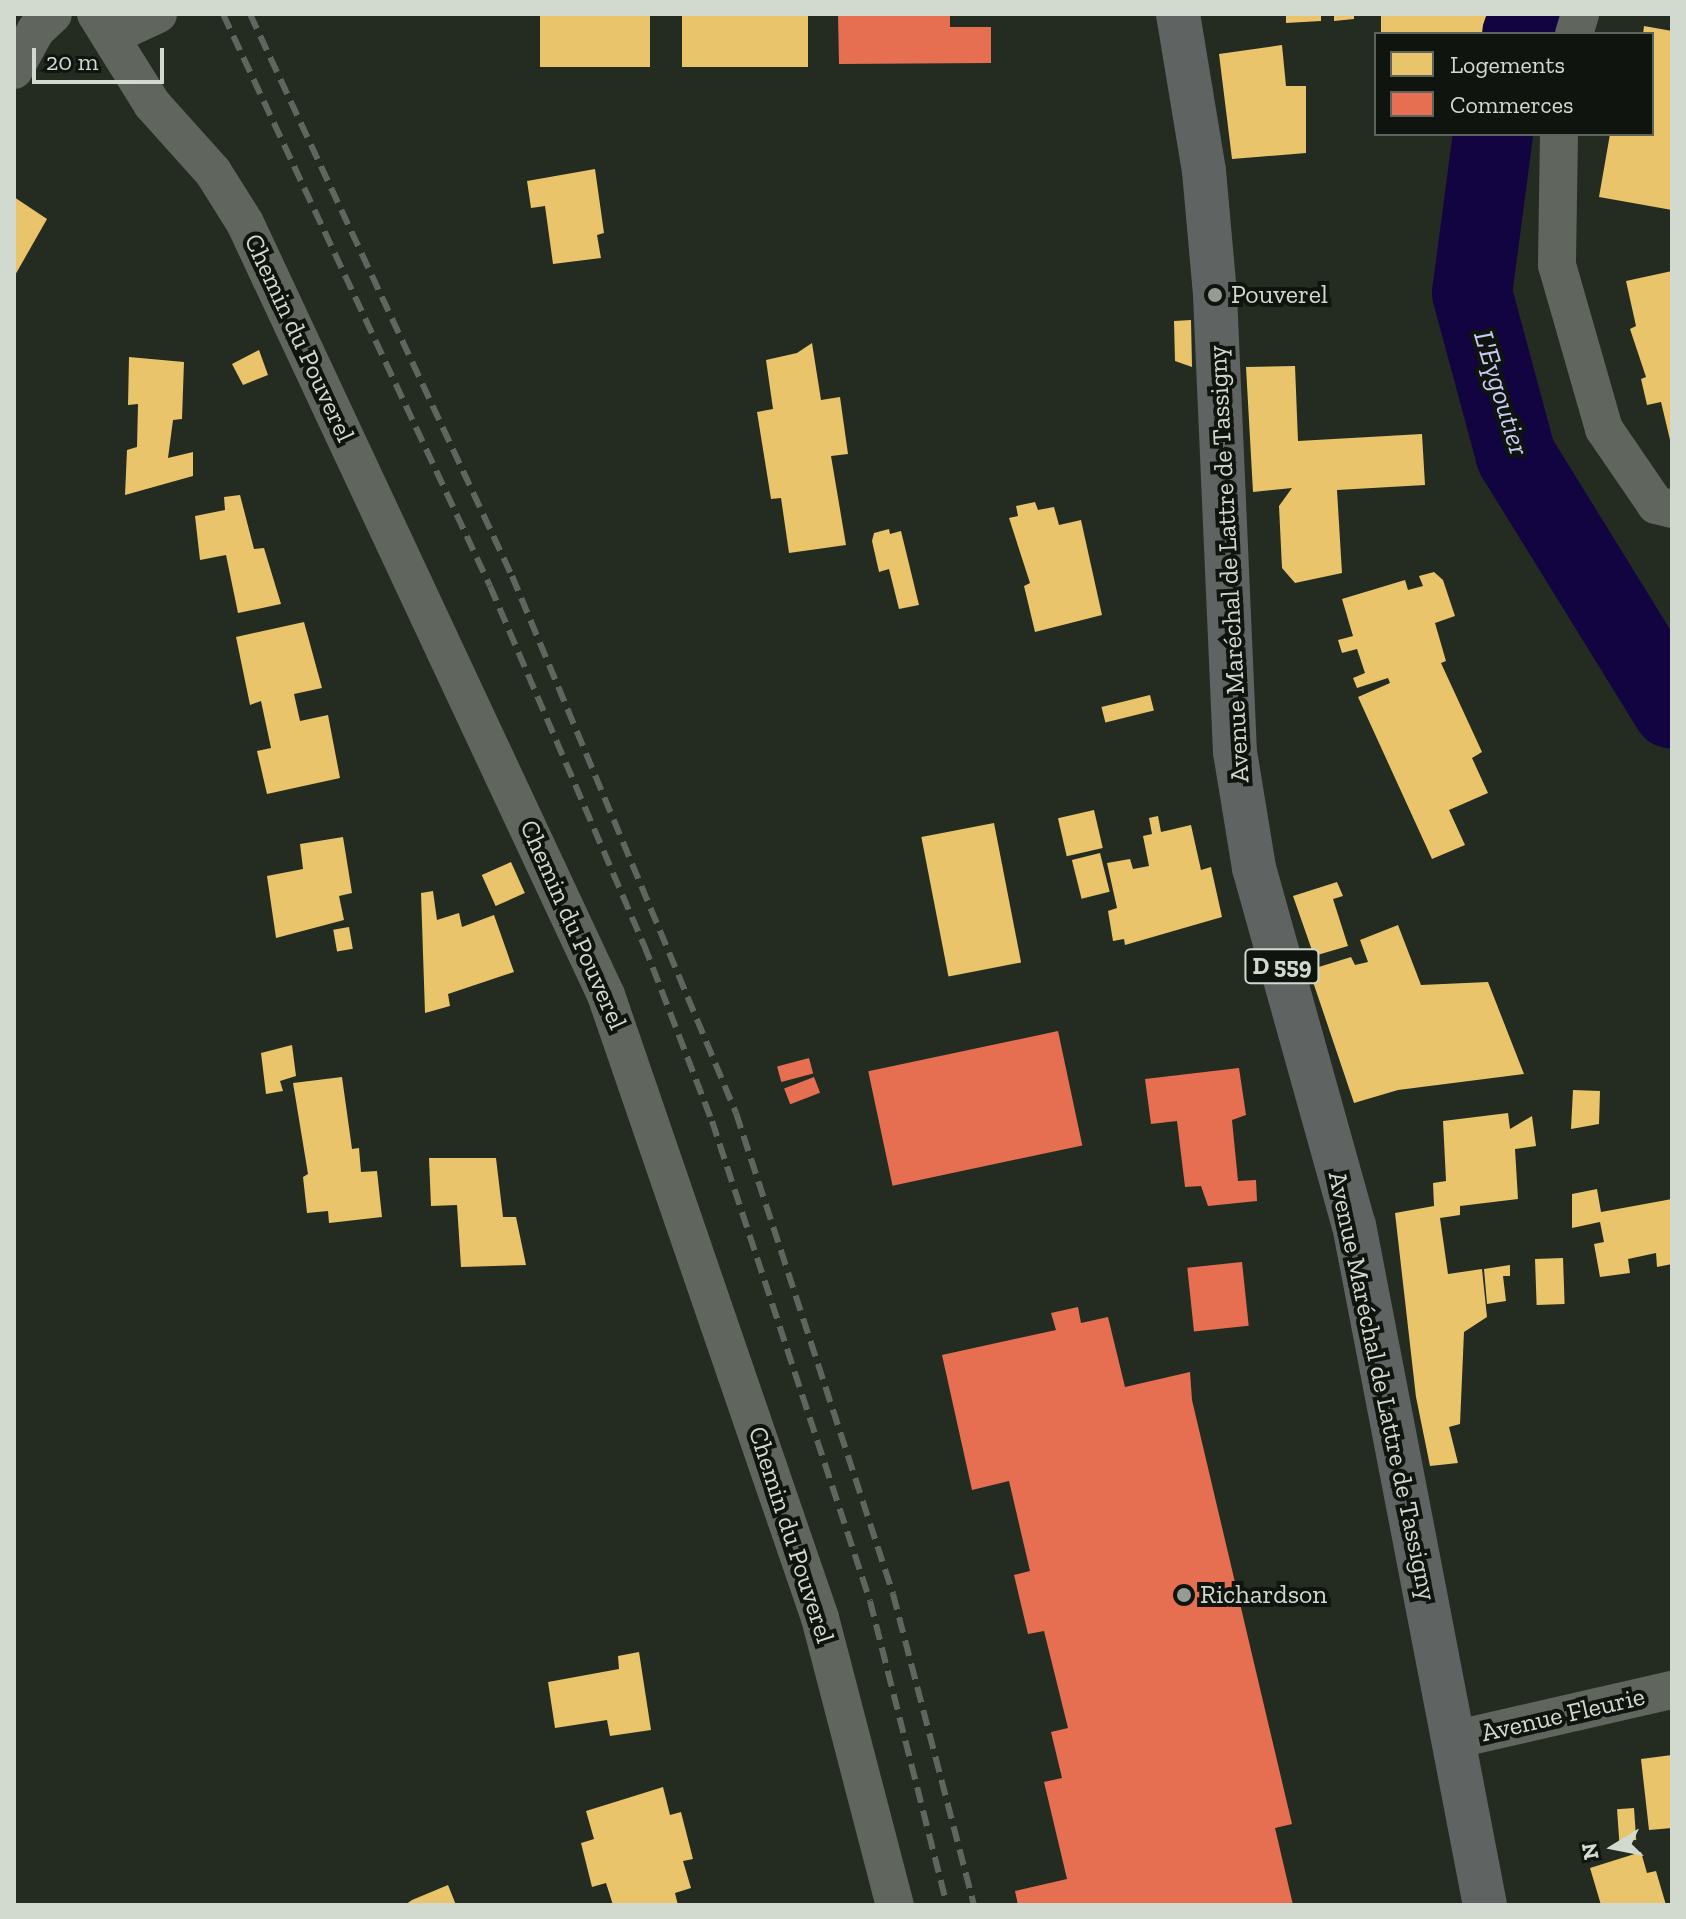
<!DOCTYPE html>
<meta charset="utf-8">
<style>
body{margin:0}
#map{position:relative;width:1686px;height:1919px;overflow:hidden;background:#242c22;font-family:"Zilla Slab",serif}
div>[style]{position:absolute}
.homes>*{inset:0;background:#e9c46a;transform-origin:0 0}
.shops>*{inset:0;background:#e76f51;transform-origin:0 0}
.river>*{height:80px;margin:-40px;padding:0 40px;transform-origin:40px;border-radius:40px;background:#120440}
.minor>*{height:38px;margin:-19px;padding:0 19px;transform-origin:19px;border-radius:19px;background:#60655e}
.primary>*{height:44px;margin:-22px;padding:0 22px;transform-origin:22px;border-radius:22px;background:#5f6362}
.rail>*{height:6px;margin-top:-3px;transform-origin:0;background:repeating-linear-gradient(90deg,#60665f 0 16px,transparent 0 24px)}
.dots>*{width:22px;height:22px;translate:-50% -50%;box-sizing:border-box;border:4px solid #0f150e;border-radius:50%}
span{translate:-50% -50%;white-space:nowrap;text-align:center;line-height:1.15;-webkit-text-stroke:8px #0f150e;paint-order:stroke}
.shield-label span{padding:2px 6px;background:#0f150e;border:2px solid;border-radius:6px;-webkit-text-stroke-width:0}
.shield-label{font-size:24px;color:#d2dad0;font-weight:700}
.poi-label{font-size:26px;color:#d2dad0}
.left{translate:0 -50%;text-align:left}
.street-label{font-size:26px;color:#d2dad0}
.water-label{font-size:28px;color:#c7cbf5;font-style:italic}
.frame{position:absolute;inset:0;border:16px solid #d2dad0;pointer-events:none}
.legend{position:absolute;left:1374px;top:32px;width:280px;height:104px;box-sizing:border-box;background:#0f150e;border:2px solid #5d645c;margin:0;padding:10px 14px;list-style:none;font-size:24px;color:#d2dad0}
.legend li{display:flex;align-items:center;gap:16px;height:40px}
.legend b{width:40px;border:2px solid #5d645c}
.north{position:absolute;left:1574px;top:1807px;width:80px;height:80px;-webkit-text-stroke:6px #0f150e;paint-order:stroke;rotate:260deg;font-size:22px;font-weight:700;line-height:32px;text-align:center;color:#d2dad0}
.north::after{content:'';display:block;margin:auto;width:28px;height:36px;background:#d2dad0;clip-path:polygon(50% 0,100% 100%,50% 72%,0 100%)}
.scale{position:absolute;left:32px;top:48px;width:132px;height:36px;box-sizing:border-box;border:4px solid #d2dad0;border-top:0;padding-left:10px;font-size:24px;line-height:28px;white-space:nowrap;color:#d2dad0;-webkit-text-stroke:6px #0f150e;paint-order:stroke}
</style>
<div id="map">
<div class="homes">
<div style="left:540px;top:14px;width:110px;height:53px"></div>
<div style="left:682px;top:14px;width:126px;height:53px"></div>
<div style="clip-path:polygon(1286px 14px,1321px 14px,1321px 21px,1286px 23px)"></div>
<div style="clip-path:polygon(1334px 14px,1354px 14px,1354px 19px,1334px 21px)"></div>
<div style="left:1381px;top:14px;width:111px;height:20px"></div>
<div style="clip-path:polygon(1644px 26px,1672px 31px,1672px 210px,1599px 197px,1610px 134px,1652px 134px,1652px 34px,1643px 34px)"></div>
<div style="clip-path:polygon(1282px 45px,1286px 86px,1306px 86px,1306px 153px,1232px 159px,1219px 54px)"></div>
<div style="clip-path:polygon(595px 169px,604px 233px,597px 235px,601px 258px,553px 264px,545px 206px,531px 208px,527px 181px)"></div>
<div style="clip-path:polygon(14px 197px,47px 219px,14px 277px)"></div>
<div style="clip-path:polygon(1672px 271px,1672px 444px,1671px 444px,1661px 402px,1647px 405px,1641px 379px,1646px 377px,1630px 329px,1636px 326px,1626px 281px)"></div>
<div style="clip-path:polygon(1191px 320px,1192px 367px,1175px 361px,1174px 321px)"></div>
<div style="clip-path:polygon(812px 343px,821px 400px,840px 397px,848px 454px,831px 456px,846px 545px,789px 553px,781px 498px,771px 499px,757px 412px,773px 409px,766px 360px,797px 353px)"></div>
<div style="clip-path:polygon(259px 350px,268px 375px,243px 385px,232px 364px)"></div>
<div style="clip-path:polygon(129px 357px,184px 362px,182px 419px,173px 420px,168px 458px,193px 452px,193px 476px,125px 495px,127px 450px,137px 447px,138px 404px,128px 405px)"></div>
<div style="clip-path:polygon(1295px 366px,1298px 441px,1422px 434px,1425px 485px,1337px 490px,1342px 573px,1295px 583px,1282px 568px,1279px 506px,1292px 488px,1253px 492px,1246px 367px)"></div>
<div style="clip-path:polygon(240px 495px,254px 549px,264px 548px,281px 604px,238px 613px,226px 555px,200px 560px,195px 516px,225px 510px,224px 497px)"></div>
<div style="clip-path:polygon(1035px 502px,1038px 510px,1054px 507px,1059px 525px,1081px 520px,1102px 615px,1035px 632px,1024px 586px,1030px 583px,1009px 518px,1018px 516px,1016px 506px)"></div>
<div style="clip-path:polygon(889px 529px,890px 534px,901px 531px,919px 605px,899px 609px,889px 569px,879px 572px,872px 541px,874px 533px)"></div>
<div style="clip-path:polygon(1434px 572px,1443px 580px,1455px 616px,1435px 623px,1446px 661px,1441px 663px,1482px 752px,1472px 758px,1488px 793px,1449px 810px,1465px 845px,1432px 859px,1358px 697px,1390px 683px,1388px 678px,1357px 688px,1353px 678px,1365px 673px,1357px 649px,1342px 653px,1338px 640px,1353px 636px,1342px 599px,1405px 580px,1408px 590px,1423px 586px,1419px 576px)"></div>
<div style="clip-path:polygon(304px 622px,322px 688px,294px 694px,300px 721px,328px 715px,340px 778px,267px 794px,257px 751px,271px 748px,261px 701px,250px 705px,236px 637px)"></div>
<div style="left:1150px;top:695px;width:16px;height:50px;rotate:76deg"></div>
<div style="left:1094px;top:810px;width:39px;height:37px;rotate:77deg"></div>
<div style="clip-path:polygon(1158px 816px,1161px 832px,1191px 825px,1201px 870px,1211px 867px,1222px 917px,1125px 945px,1124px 939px,1113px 941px,1108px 911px,1117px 908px,1107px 863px,1130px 859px,1133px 869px,1149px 866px,1143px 836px,1152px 834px,1149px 818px)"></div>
<div style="left:994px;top:823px;width:142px;height:74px;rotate:79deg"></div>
<div style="clip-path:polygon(343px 837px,352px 893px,339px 896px,344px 920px,276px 938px,267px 876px,303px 869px,300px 844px)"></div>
<div style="left:1100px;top:853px;width:40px;height:29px;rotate:76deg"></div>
<div style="left:511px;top:862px;width:34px;height:32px;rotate:66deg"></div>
<div style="clip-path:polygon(1337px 882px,1343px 896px,1333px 899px,1348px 946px,1314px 956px,1293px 896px)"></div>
<div style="clip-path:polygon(433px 891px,437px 920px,459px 913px,462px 927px,494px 915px,514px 972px,448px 994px,450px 1006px,425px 1013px,421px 893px)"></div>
<div style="clip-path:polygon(1398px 925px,1421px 985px,1488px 982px,1524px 1074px,1398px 1090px,1354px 1103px,1309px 970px,1351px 957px,1355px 965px,1368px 962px,1360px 940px)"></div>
<div style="left:349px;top:927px;width:22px;height:16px;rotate:80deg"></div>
<div style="clip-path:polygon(292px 1045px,296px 1076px,280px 1081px,283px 1091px,266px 1094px,261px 1053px)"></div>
<div style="clip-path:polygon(342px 1077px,352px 1149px,359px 1148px,361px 1172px,377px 1171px,382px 1217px,329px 1223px,328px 1211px,307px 1213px,303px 1177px,308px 1174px,293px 1083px)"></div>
<div style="clip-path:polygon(1573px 1090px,1600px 1091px,1599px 1124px,1571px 1129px)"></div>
<div style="clip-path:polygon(1508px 1113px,1510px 1129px,1532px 1116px,1536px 1146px,1515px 1149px,1518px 1199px,1460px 1206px,1460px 1215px,1440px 1218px,1448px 1274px,1482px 1269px,1487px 1317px,1464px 1332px,1460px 1424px,1449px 1427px,1458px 1463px,1430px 1466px,1416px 1397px,1395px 1213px,1434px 1206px,1433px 1183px,1446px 1181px,1443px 1121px)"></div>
<div style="clip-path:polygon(429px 1158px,496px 1158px,503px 1217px,516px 1217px,526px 1265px,461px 1267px,457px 1205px,431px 1206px)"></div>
<div style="clip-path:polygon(1597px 1189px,1601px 1212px,1672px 1199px,1672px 1264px,1657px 1267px,1656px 1253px,1628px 1259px,1630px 1273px,1600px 1277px,1594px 1244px,1604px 1242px,1600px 1222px,1572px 1228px,1572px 1194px)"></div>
<div style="left:1563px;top:1258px;width:46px;height:28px;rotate:88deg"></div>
<div style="clip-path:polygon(1510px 1265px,1510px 1276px,1503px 1276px,1506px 1301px,1487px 1304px,1484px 1269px)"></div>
<div style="clip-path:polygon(639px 1652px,651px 1730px,610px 1736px,607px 1720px,555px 1728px,548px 1682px,619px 1669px,618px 1656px)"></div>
<div style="clip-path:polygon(1672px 1755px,1672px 1828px,1649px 1830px,1641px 1759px)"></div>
<div style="clip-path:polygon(663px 1787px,670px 1815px,681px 1812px,693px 1859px,683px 1861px,691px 1888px,675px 1893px,678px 1905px,613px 1905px,606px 1883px,592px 1887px,581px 1843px,594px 1839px,586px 1811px)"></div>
<div style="left:1634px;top:1808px;width:32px;height:17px;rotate:86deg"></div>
<div style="clip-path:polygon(1641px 1852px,1647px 1873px,1656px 1871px,1666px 1905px,1601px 1905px,1590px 1868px)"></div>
<div style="clip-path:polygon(448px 1885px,456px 1905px,405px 1905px,412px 1900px)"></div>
</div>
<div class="shops">
<div style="clip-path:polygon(838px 14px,950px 14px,950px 27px,991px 27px,991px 63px,839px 64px)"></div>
<div style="left:1058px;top:1031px;width:117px;height:194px;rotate:78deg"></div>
<div style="left:809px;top:1058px;width:16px;height:33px;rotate:75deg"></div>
<div style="clip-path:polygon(1239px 1068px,1246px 1115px,1232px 1120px,1238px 1181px,1256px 1180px,1257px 1201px,1208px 1206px,1201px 1186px,1185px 1187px,1177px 1121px,1151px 1124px,1145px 1079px)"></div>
<div style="left:814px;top:1077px;width:17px;height:32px;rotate:69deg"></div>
<div style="left:1242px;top:1262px;width:64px;height:55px;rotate:84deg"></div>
<div style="clip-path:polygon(1078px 1307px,1081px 1323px,1108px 1317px,1125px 1387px,1190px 1372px,1192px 1400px,1292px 1824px,1275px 1828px,1293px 1905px,1018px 1905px,1015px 1891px,1067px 1879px,1044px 1782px,1062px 1778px,1051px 1732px,1068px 1728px,1044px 1631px,1028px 1634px,1014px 1575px,1030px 1571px,1009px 1481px,972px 1490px,942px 1355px,1056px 1330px,1051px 1313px)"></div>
</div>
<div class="river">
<div style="left:1522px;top:34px;width:22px;rotate:-66deg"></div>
<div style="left:1493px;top:134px;width:160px;rotate:97.5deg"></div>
<div style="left:1472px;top:293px;width:169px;rotate:74.9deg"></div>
<div style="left:1516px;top:456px;width:297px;rotate:58.3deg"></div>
</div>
<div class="minor">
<div style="left:96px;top:14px;width:106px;rotate:58.1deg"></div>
<div style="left:152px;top:104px;width:91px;rotate:48.1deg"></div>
<div style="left:213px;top:172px;width:60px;rotate:57.9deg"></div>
<div style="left:245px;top:223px;width:852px;rotate:64.94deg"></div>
<div style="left:606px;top:995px;width:659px;rotate:71.04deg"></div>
<div style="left:820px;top:1618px;width:297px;rotate:75.4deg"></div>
<div style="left:1574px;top:34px;width:21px;rotate:-73deg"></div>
<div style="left:111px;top:36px;width:52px;rotate:-25.1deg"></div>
<div style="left:14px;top:70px;width:46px;rotate:-61.2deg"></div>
<div style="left:36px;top:30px;width:23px;rotate:-43deg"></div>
<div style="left:1559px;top:134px;width:131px;rotate:90.9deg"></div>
<div style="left:1557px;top:265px;width:171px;rotate:74deg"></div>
<div style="left:1604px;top:429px;width:92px;rotate:55.6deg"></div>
<div style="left:1656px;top:505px;width:16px;rotate:14deg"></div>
<div style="left:1453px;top:1740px;width:225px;rotate:-12.9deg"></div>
</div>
<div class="primary">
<div style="left:1178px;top:14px;width:159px;rotate:80.6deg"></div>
<div style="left:1204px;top:171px;width:124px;rotate:84.9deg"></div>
<div style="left:1215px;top:295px;width:457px;rotate:87.5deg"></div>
<div style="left:1235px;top:752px;width:118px;rotate:80.7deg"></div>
<div style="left:1254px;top:868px;width:371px;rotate:74.4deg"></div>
<div style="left:1354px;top:1225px;width:693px;rotate:79.1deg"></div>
</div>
<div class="rail">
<div style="left:223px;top:14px;width:631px;rotate:64.98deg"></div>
<div style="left:490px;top:586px;width:391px;rotate:66.8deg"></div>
<div style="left:644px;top:945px;width:189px;rotate:68.9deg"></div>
<div style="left:712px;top:1121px;width:505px;rotate:71.78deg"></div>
<div style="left:870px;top:1601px;width:314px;rotate:75.8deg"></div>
<div style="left:250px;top:14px;width:620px;rotate:65.01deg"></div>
<div style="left:512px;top:576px;width:582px;rotate:67.36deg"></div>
<div style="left:736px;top:1113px;width:506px;rotate:71.92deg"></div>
<div style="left:893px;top:1594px;width:321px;rotate:75.4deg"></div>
</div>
<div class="dots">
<div style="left:1215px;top:295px;background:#959d93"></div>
<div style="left:1184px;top:1595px;background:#959d93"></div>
</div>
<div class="shield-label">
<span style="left:1282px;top:966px">D 559</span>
</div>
<div class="poi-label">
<span class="left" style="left:1231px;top:295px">Pouverel</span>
<span class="left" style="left:1200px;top:1595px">Richardson</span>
</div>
<div class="street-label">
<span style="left:299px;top:338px;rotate:65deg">Chemin du Pouverel</span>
<span style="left:1229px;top:564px;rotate:-93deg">Avenue Maréchal de Lattre de Tassigny</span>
<span style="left:573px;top:925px;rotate:66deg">Chemin du Pouverel</span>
<span style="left:1382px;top:1386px;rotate:78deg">Avenue Maréchal de Lattre de Tassigny</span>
<span style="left:791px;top:1535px;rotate:72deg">Chemin du Pouverel</span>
<span style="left:1563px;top:1715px;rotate:-13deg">Avenue Fleurie</span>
</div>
<div class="water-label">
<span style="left:1501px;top:393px;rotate:73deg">L'Eygoutier</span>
</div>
<div class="frame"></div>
<ul class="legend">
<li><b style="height:22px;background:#e9c46a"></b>Logements</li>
<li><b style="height:22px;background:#e76f51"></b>Commerces</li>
</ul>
<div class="north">N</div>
<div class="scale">20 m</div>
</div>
